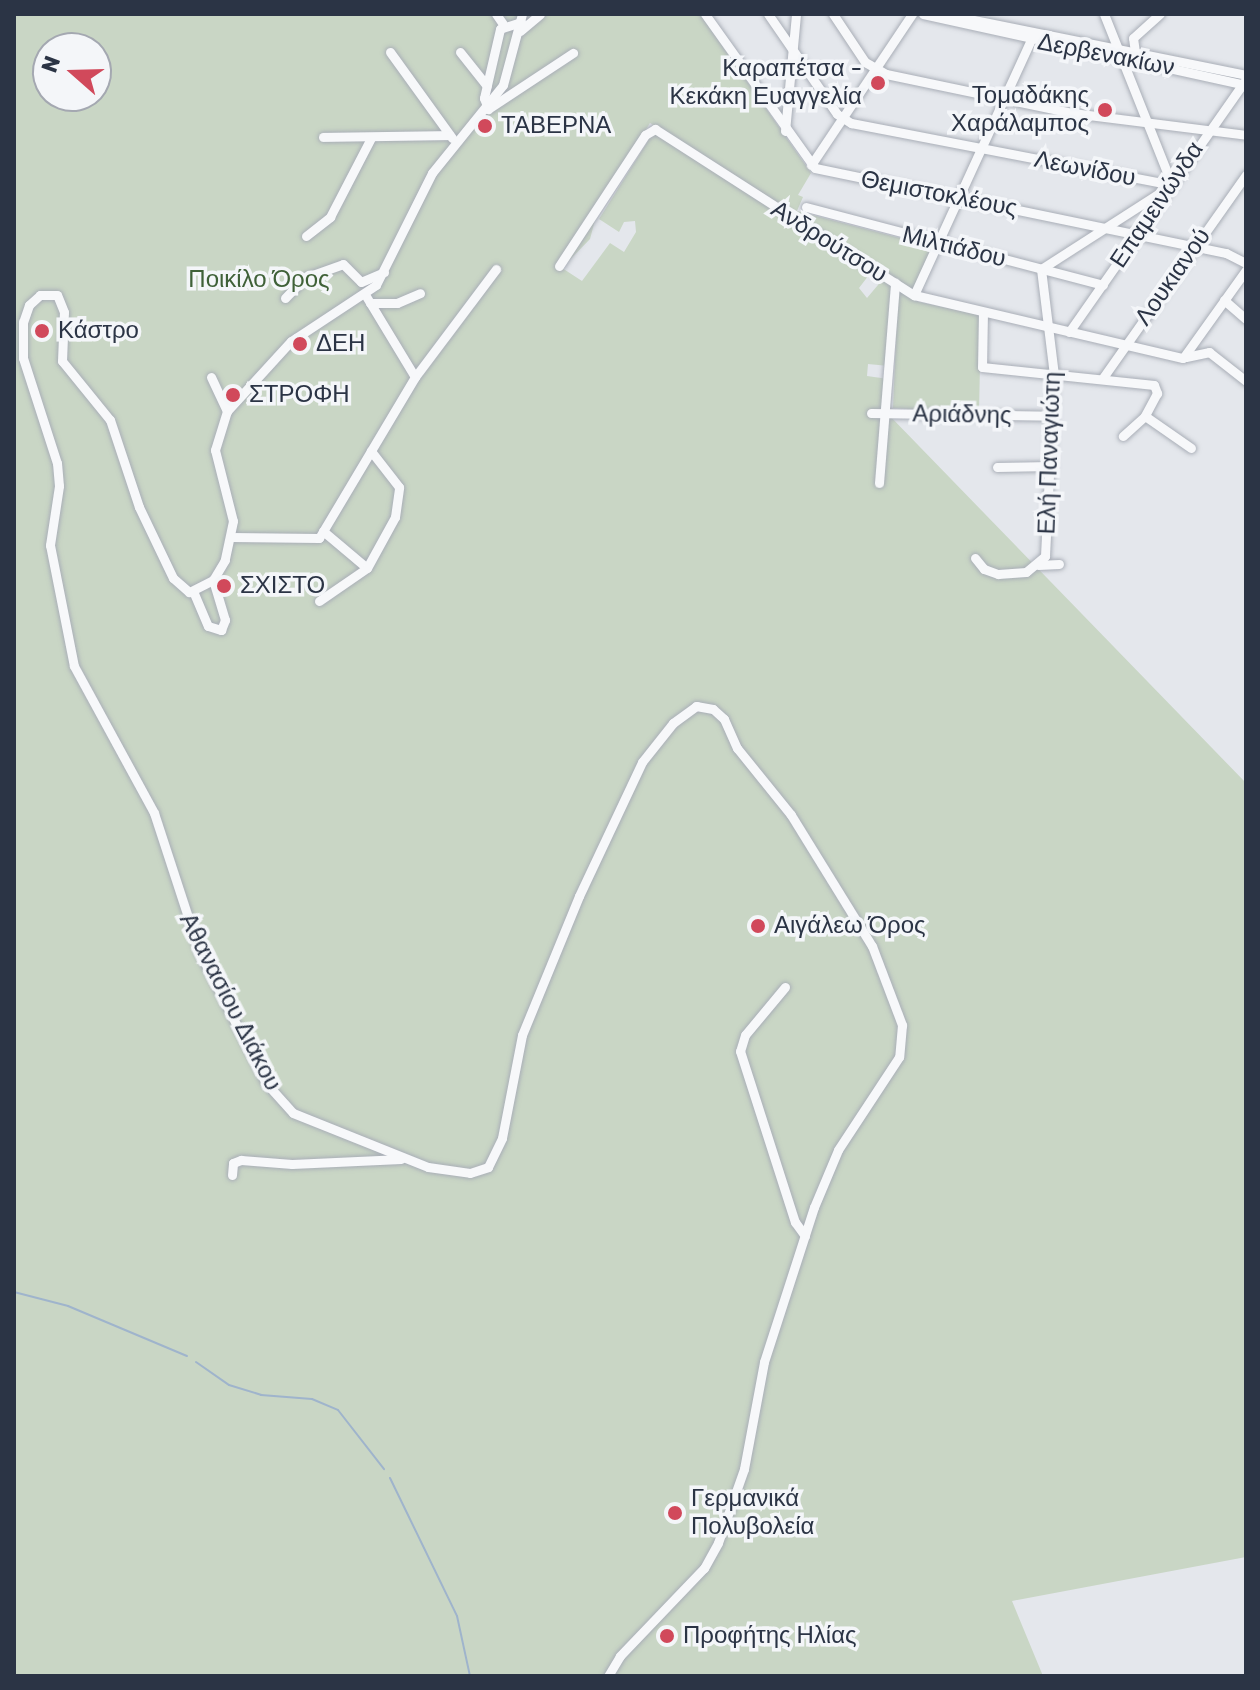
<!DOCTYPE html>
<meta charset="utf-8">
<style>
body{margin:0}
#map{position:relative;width:1260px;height:1690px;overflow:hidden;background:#e4e7ec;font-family:Rubik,sans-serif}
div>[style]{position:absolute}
.green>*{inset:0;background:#c9d6c5}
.stream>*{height:2px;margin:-1px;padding:0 1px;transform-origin:1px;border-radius:1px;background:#9fb4cc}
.roads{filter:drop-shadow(0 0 2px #a9aeb7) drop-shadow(0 0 2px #a9aeb7)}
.minor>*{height:9px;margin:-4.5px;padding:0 4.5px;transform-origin:4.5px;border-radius:4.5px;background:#f7f8fa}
.dots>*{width:22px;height:22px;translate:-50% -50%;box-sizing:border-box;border:4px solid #f4f6f9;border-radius:50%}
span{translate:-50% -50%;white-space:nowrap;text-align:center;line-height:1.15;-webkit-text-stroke:7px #f4f6f9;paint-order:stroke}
.street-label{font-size:24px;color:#2b3445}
.poi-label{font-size:24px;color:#2b3445}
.right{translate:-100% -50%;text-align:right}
.left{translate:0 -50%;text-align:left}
.park-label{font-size:24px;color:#3f6138}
.frame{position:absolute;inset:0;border:16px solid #2b3445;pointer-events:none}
.north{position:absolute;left:32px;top:32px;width:80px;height:80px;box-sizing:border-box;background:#f4f6f9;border:2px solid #a4a8b1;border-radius:50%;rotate:290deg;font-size:22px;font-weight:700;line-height:32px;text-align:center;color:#2b3445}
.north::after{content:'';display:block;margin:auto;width:28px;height:36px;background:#d1495b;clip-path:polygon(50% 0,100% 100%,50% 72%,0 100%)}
</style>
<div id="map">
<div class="green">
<div style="clip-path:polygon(evenodd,14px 14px,700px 14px,811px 173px,798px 195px,803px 197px,797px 211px,934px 247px,912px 291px,650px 123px,599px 205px,590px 239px,562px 268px,582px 281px,610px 243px,624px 252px,636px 232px,635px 221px,624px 222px,619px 232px,599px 219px,653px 133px,872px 271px,859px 288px,867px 298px,883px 279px,891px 285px,889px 366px,868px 364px,867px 376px,888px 379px,886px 412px,1246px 783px,1246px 1557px,1012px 1601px,1043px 1676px,14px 1676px,14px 14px,48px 48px,96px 48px,96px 96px,48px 96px,48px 48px)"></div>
<div style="clip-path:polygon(898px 290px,919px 302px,981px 315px,979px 413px,893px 408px)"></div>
</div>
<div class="stream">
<div style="left:14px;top:1292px;width:56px;rotate:14.5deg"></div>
<div style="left:68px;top:1306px;width:129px;rotate:22.8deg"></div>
<div style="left:196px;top:1362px;width:40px;rotate:34.9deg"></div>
<div style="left:229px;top:1385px;width:34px;rotate:17deg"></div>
<div style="left:261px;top:1395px;width:51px;rotate:4.5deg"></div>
<div style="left:312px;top:1399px;width:28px;rotate:23deg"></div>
<div style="left:338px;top:1410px;width:75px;rotate:52.1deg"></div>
<div style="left:390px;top:1478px;width:153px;rotate:64.1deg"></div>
<div style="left:457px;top:1616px;width:61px;rotate:77.8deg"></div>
</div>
<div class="roads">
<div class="minor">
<div style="left:496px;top:14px;width:12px;rotate:55deg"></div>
<div style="left:522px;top:14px;width:73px;rotate:105deg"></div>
<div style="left:503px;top:85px;width:113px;rotate:128.9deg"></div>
<div style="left:432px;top:173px;width:125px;rotate:116.6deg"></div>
<div style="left:376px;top:285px;width:102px;rotate:146.6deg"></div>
<div style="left:291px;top:341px;width:95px;rotate:132.4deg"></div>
<div style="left:227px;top:411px;width:41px;rotate:107.1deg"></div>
<div style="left:215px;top:450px;width:73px;rotate:75.8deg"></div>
<div style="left:233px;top:521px;width:40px;rotate:102deg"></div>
<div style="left:225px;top:560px;width:23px;rotate:121deg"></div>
<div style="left:213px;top:580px;width:27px;rotate:153deg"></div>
<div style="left:189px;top:592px;width:21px;rotate:-139deg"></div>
<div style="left:173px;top:578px;width:79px;rotate:-115.6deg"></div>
<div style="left:139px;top:507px;width:92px;rotate:-108.4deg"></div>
<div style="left:110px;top:420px;width:76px;rotate:-129.1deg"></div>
<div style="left:62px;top:361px;width:49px;rotate:-87.7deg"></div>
<div style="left:64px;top:312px;width:18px;rotate:-112deg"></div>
<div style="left:57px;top:295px;width:17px;rotate:180deg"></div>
<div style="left:40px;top:295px;width:15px;rotate:138deg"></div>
<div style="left:29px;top:305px;width:18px;rotate:109deg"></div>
<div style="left:23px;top:322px;width:36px;rotate:90deg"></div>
<div style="left:23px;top:358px;width:110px;rotate:72.1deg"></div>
<div style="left:57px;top:463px;width:23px;rotate:85deg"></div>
<div style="left:59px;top:486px;width:60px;rotate:98.7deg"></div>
<div style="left:50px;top:545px;width:123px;rotate:78.8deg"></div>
<div style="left:74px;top:666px;width:167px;rotate:61.4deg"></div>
<div style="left:154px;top:813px;width:145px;rotate:71.9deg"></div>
<div style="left:199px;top:951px;width:148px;rotate:63.1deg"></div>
<div style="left:266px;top:1083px;width:40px;rotate:48deg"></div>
<div style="left:293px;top:1113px;width:145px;rotate:21.8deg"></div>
<div style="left:428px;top:1167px;width:42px;rotate:8.1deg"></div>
<div style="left:470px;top:1173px;width:19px;rotate:-18deg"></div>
<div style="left:488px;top:1167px;width:32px;rotate:-64deg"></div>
<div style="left:502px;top:1138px;width:105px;rotate:-79deg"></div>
<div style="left:522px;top:1035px;width:150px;rotate:-67.7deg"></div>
<div style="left:579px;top:896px;width:148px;rotate:-64.8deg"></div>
<div style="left:642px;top:762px;width:50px;rotate:-51.5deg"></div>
<div style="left:673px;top:723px;width:29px;rotate:-36deg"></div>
<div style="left:696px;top:706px;width:17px;rotate:10deg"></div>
<div style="left:713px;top:709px;width:15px;rotate:42deg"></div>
<div style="left:724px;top:719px;width:32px;rotate:66deg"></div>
<div style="left:737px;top:748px;width:86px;rotate:51.1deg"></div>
<div style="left:791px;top:815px;width:154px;rotate:58.3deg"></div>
<div style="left:872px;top:946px;width:85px;rotate:69.2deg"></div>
<div style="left:902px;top:1025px;width:32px;rotate:95deg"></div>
<div style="left:899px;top:1057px;width:111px;rotate:123.3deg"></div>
<div style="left:838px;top:1150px;width:62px;rotate:112.8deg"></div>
<div style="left:814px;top:1207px;width:163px;rotate:107.9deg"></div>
<div style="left:764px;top:1362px;width:109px;rotate:100.6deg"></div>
<div style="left:744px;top:1469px;width:78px;rotate:109.4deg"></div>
<div style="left:718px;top:1543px;width:29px;rotate:119deg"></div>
<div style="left:704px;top:1568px;width:122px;rotate:133.7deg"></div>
<div style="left:620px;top:1656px;width:23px;rotate:121deg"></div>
<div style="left:705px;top:14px;width:189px;rotate:54.5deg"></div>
<div style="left:815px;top:168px;width:420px;rotate:11.7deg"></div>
<div style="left:1226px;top:253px;width:22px;rotate:27deg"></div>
<div style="left:768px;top:14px;width:121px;rotate:55.4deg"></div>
<div style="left:837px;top:114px;width:17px;rotate:33deg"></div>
<div style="left:851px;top:123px;width:327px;rotate:10.9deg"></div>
<div style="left:833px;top:14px;width:58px;rotate:56.3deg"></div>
<div style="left:865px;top:62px;width:24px;rotate:30deg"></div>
<div style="left:886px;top:74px;width:191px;rotate:11.8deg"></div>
<div style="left:1073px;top:113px;width:174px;rotate:7.2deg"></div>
<div style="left:923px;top:14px;width:331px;rotate:12.4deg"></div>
<div style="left:944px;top:14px;width:308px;rotate:11.4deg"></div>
<div style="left:1104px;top:14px;width:184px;rotate:68.3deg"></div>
<div style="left:521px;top:22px;width:22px;rotate:162deg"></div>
<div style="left:500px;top:29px;width:71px;rotate:103.1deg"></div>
<div style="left:484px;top:98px;width:12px;rotate:70deg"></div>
<div style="left:488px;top:109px;width:102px;rotate:-33.4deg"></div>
<div style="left:520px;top:31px;width:26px;rotate:-40deg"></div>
<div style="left:390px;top:52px;width:106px;rotate:54.2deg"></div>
<div style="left:460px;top:52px;width:43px;rotate:51.5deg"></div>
<div style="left:1135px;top:52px;width:14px;rotate:-98deg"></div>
<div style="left:1133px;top:38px;width:36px;rotate:-42deg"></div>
<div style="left:785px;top:131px;width:118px;rotate:-84.6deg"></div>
<div style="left:323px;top:137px;width:126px;rotate:-0.9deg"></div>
<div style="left:811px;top:165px;width:182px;rotate:-56.2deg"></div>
<div style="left:806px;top:207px;width:307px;rotate:14.7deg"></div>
<div style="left:306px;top:236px;width:31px;rotate:-38deg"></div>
<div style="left:330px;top:217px;width:89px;rotate:-62.6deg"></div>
<div style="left:559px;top:266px;width:157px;rotate:-56.7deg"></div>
<div style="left:645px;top:135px;width:12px;rotate:-31deg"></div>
<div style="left:655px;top:129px;width:308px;rotate:32.7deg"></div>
<div style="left:914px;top:295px;width:276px;rotate:13.2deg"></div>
<div style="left:914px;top:295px;width:281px;rotate:-65.4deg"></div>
<div style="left:285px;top:298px;width:28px;rotate:-46deg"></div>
<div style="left:304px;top:278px;width:41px;rotate:-19.7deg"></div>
<div style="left:343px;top:264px;width:25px;rotate:45deg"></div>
<div style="left:361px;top:282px;width:25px;rotate:-23deg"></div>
<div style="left:1224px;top:300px;width:29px;rotate:41deg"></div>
<div style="left:370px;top:303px;width:27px"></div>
<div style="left:397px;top:303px;width:25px;rotate:-23deg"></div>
<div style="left:983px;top:312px;width:55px;rotate:91deg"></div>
<div style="left:982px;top:367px;width:173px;rotate:6deg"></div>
<div style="left:1154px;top:385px;width:9px;rotate:69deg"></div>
<div style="left:1157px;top:393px;width:26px;rotate:118deg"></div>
<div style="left:1145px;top:416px;width:30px;rotate:138deg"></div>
<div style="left:1069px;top:332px;width:309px;rotate:-55deg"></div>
<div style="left:1186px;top:357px;width:24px;rotate:-12deg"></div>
<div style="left:1209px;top:352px;width:47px;rotate:38.1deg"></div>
<div style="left:1183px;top:358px;width:108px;rotate:-54.4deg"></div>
<div style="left:211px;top:377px;width:38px;rotate:65deg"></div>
<div style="left:415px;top:377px;width:135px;rotate:-53.1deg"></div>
<div style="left:1102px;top:379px;width:250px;rotate:-54.8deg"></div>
<div style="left:871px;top:413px;width:182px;rotate:0.9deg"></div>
<div style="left:1145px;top:416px;width:56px;rotate:34.8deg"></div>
<div style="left:997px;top:467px;width:54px;rotate:-1.1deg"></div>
<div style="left:879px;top:483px;width:201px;rotate:-85.4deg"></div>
<div style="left:323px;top:531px;width:57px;rotate:40.1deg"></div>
<div style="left:231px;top:537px;width:88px;rotate:0.7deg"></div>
<div style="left:319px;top:538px;width:187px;rotate:-59.2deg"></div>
<div style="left:415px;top:377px;width:95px;rotate:-121.2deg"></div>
<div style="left:975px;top:558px;width:14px;rotate:51deg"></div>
<div style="left:984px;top:569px;width:15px;rotate:20deg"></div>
<div style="left:998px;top:574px;width:28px;rotate:-4deg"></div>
<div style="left:1026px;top:572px;width:25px;rotate:-40deg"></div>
<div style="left:1045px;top:556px;width:181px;rotate:-87.2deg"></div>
<div style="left:1054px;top:375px;width:107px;rotate:-97deg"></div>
<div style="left:1041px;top:269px;width:156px;rotate:-32.7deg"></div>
<div style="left:1038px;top:565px;width:21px;rotate:-3deg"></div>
<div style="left:193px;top:591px;width:38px;rotate:67deg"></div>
<div style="left:208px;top:626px;width:14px;rotate:17deg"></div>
<div style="left:221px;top:630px;width:11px;rotate:-68deg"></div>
<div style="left:225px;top:620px;width:42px;rotate:-106.7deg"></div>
<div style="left:319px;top:601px;width:58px;rotate:-34.5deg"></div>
<div style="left:367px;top:568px;width:58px;rotate:-61.2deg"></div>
<div style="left:395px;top:517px;width:30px;rotate:-82deg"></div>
<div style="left:399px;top:487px;width:46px;rotate:-127.9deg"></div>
<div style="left:785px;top:987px;width:62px;rotate:129.8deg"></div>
<div style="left:745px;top:1035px;width:17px;rotate:107deg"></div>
<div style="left:740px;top:1051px;width:180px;rotate:72.2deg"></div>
<div style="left:795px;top:1222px;width:17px;rotate:54deg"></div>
<div style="left:232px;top:1175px;width:12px;rotate:-85deg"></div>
<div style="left:233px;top:1163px;width:9px;rotate:-21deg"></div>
<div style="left:241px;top:1160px;width:51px;rotate:4.5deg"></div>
<div style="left:292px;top:1164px;width:109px;rotate:-2.6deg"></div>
</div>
</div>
<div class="dots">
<div style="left:878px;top:83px;background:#d1495b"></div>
<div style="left:1105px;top:110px;background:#d1495b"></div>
<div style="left:485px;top:126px;background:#d1495b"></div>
<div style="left:42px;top:331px;background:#d1495b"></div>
<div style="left:300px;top:344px;background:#d1495b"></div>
<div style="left:233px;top:395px;background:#d1495b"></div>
<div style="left:224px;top:586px;background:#d1495b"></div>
<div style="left:758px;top:926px;background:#d1495b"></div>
<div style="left:675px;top:1513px;background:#d1495b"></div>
<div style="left:667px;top:1636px;background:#d1495b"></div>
</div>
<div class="street-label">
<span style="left:1106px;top:55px;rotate:11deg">Δερβενακίων</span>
<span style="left:1085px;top:169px;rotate:11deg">Λεωνίδου</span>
<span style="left:939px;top:194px;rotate:11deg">Θεμιστοκλέους</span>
<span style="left:1157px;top:205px;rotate:-56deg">Επαμεινώνδα</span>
<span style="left:829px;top:242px;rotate:32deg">Ανδρούτσου</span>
<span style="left:954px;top:247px;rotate:14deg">Μιλτιάδου</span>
<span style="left:1173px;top:277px;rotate:-55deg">Λουκιανού</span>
<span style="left:962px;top:415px;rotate:1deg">Αριάδνης</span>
<span style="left:1050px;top:453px;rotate:-88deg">Ελή Παναγιώτη</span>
<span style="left:230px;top:1002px;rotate:63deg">Αθανασίου Διάκου</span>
</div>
<div class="poi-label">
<span class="right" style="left:862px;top:83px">Καραπέτσα -<br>Κεκάκη Ευαγγελία</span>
<span class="right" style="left:1089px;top:110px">Τομαδάκης<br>Χαράλαμπος</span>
<span class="left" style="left:501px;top:126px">ΤΑΒΕΡΝΑ</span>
<span class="left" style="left:58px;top:331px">Κάστρο</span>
<span class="left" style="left:316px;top:344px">ΔΕΗ</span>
<span class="left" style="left:249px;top:395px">ΣΤΡΟΦΗ</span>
<span class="left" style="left:240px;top:586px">ΣΧΙΣΤΟ</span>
<span class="left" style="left:774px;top:926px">Αιγάλεω Όρος</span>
<span class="left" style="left:691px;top:1513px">Γερμανικά<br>Πολυβολεία</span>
<span class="left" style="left:683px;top:1636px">Προφήτης Ηλίας</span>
</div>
<div class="park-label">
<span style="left:259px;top:280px">Ποικίλο Όρος</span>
</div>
<div class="frame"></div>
<div class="north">N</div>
</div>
